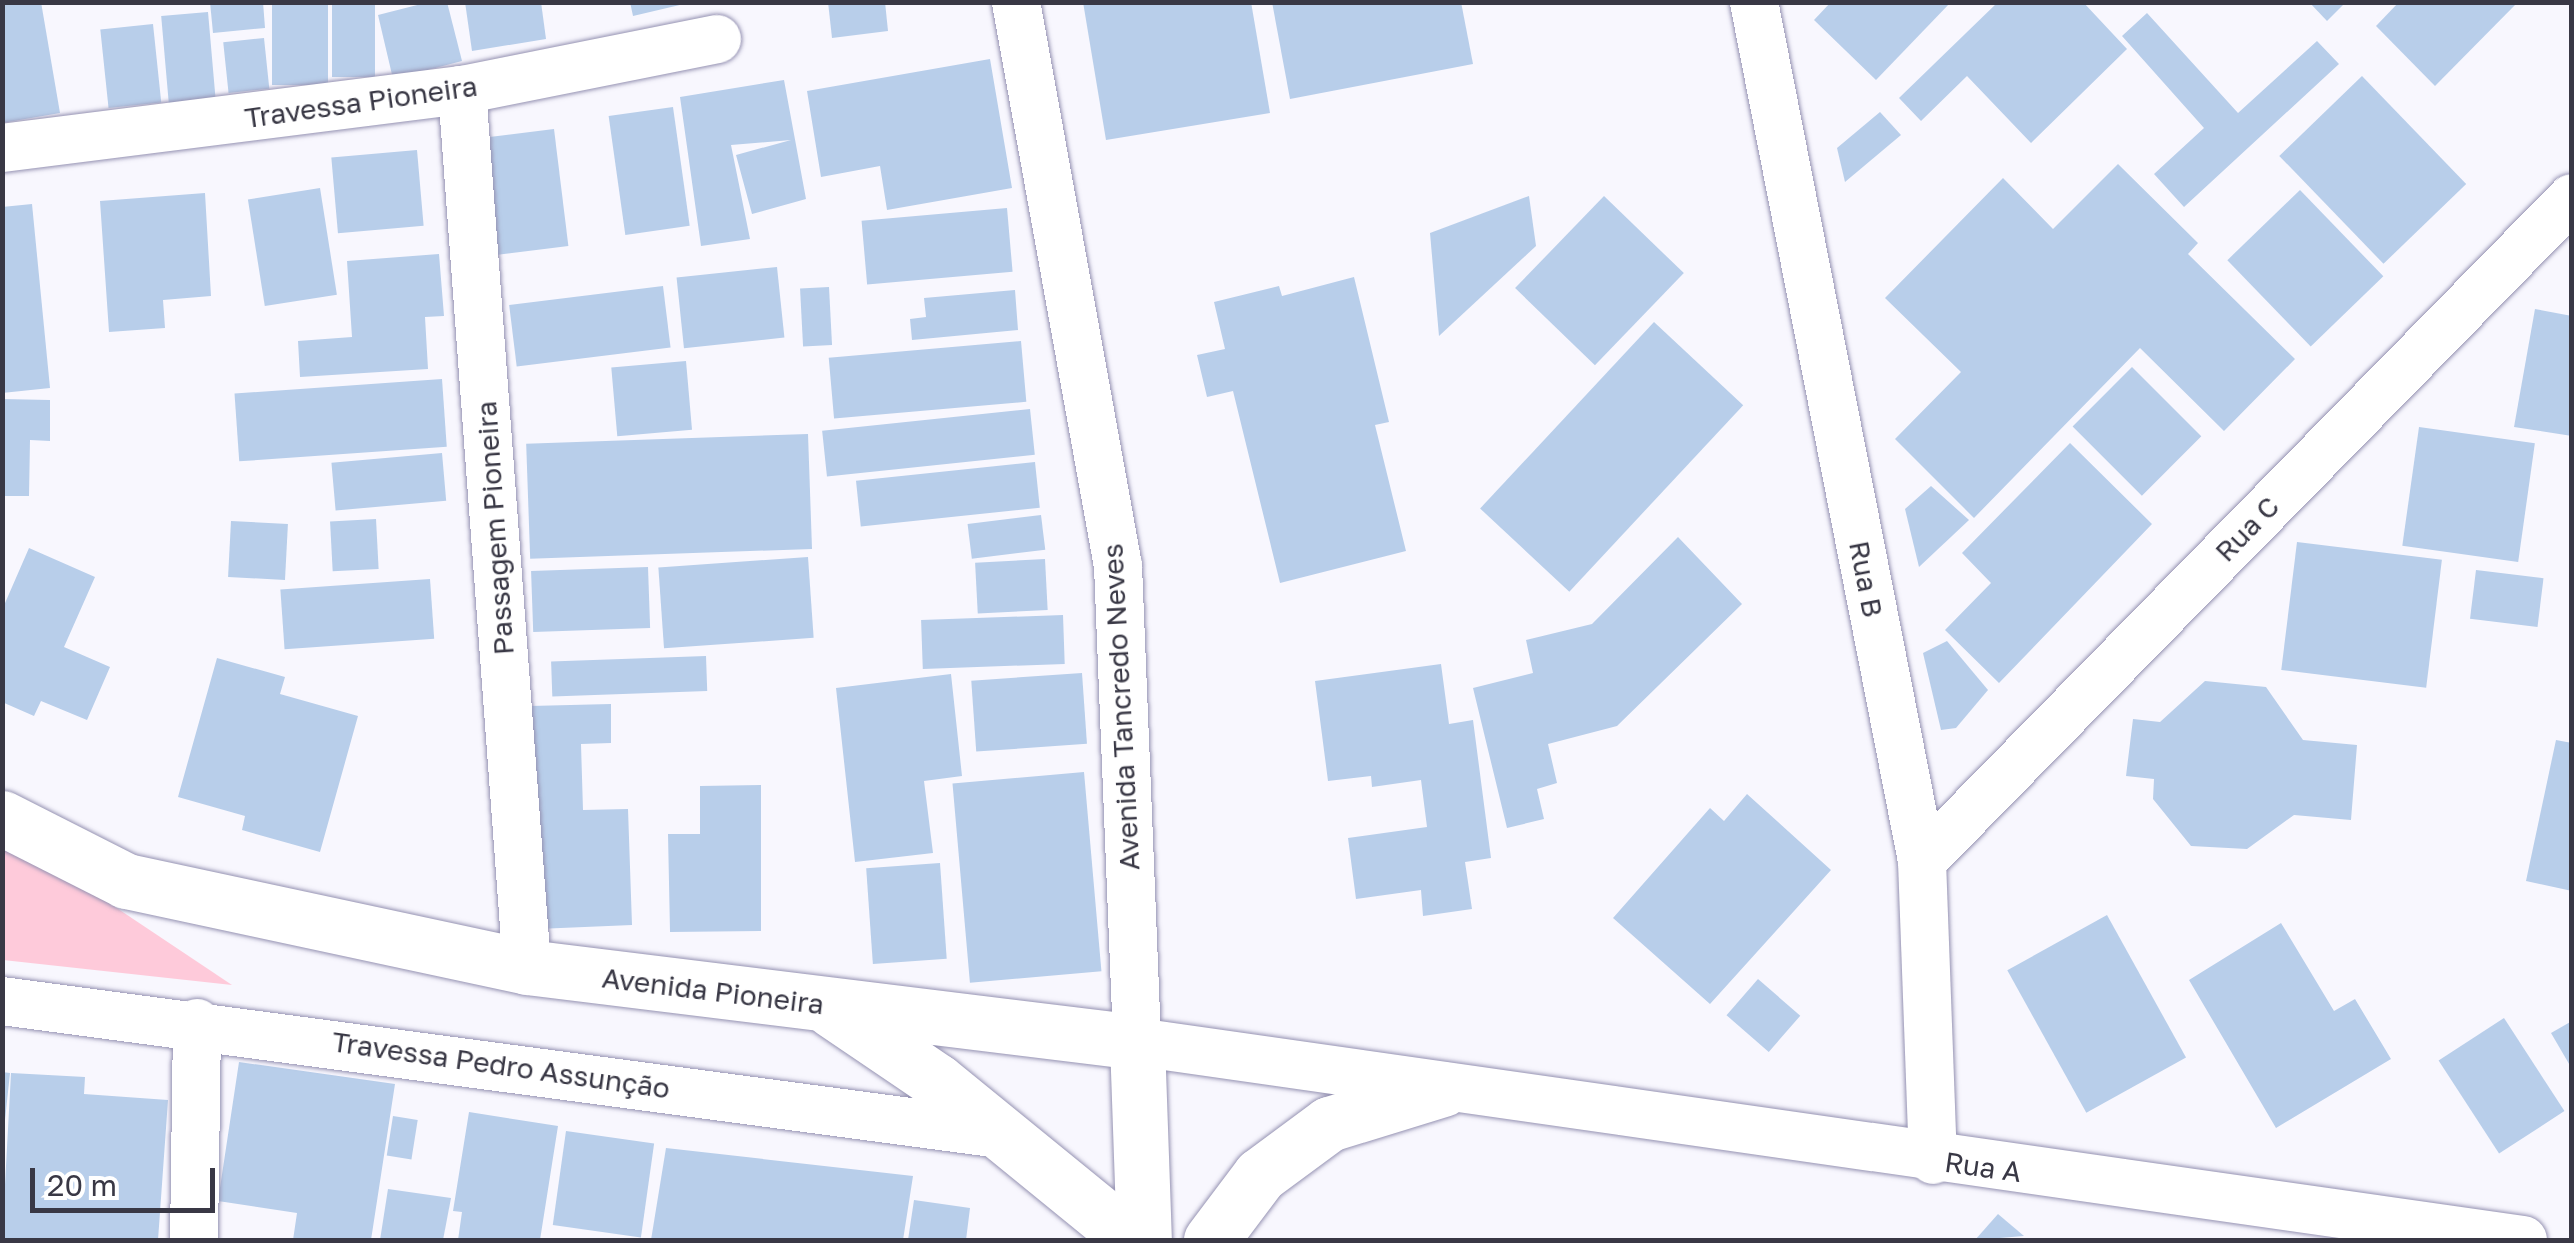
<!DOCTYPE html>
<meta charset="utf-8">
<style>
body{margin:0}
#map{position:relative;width:2574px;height:1243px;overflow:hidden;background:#f8f7fe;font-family:"Golos Text",sans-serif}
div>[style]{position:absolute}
.green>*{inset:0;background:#fecada}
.building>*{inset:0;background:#b8ceea;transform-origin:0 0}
.roads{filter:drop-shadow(0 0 2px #9592b2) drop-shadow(0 0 2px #9592b2)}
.street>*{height:48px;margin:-24px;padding:0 24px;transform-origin:24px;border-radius:24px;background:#fff}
.secondary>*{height:55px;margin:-27.5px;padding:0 27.5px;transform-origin:27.5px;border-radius:27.5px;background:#fff}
span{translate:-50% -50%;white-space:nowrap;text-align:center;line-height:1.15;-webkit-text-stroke:10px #fff;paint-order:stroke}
.street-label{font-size:28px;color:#393845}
.frame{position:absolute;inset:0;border:5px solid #393845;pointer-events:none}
.scale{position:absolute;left:30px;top:1168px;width:185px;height:45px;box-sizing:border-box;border:5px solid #393845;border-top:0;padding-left:12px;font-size:30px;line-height:35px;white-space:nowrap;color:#393845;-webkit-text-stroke:8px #fff;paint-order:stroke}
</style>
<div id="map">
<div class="green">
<div style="clip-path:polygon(3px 832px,232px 985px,3px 960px)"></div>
</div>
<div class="building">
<div style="clip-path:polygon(2px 2px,41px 2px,60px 113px,2px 123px)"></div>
<div style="clip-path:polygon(210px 2px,263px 2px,265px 28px,213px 33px)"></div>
<div style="left:272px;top:2px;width:56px;height:83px"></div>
<div style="left:332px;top:2px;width:43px;height:75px"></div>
<div style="clip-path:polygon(429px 2px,447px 2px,462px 61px,393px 79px,378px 15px)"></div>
<div style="clip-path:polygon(465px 2px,541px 2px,546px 39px,472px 51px)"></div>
<div style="clip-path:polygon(630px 2px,684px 2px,684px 4px,633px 16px)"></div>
<div style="clip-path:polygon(828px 2px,885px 2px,888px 31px,832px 38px)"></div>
<div style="clip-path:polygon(1083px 2px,1251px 2px,1270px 113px,1106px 140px)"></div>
<div style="clip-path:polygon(1272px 2px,1461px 2px,1473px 64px,1290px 99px)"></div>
<div style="clip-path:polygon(1831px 2px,1951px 2px,1876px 80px,1814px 20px)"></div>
<div style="clip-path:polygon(1998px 2px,2083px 2px,2127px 49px,2031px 143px,1967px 76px,1921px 121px,1899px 98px)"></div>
<div style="clip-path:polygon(2309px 2px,2346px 2px,2327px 21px)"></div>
<div style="clip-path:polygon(2399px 2px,2518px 2px,2435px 86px,2376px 26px)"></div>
<div style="left:208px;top:12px;width:94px;height:47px;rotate:85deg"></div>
<div style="clip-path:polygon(2147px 13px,2238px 113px,2317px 41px,2339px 64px,2184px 207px,2154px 174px,2204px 128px,2122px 36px)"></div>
<div style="left:153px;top:24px;width:79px;height:53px;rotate:84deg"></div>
<div style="left:264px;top:38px;width:51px;height:41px;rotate:84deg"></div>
<div style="clip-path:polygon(990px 59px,1012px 188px,887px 210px,880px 166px,821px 177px,807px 91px)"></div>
<div style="left:2362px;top:76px;width:150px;height:115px;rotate:46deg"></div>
<div style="clip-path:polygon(784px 80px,806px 199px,752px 214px,736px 155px,791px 140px,731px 145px,750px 239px,701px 246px,680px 97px)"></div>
<div style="left:673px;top:107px;width:120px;height:65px;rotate:82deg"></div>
<div style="clip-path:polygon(1880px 112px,1901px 135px,1845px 182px,1837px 148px)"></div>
<div style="left:554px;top:129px;width:118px;height:73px;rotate:83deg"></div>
<div style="left:417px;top:150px;width:76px;height:86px;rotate:85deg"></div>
<div style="clip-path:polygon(2118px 164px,2198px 243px,2188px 254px,2295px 359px,2224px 431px,2140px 348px,1974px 518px,1895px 439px,1961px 372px,1885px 298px,2003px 178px,2053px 229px)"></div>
<div style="left:320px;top:188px;width:108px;height:73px;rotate:81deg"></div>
<div style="left:2300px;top:190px;width:120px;height:101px;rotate:46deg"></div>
<div style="clip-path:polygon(205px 193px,211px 296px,163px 300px,165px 328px,109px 332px,100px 201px)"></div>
<div style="clip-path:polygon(1529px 196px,1536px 246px,1439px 336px,1430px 233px)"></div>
<div style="left:1604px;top:196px;width:111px;height:128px;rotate:44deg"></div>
<div style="clip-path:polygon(32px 204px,50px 388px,2px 393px,2px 207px)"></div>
<div style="left:1007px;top:208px;width:64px;height:146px;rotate:85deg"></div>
<div style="clip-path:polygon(439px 254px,444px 316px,425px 317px,428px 369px,300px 377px,298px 341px,352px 337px,347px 261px)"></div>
<div style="left:777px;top:267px;width:71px;height:101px;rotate:84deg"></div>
<div style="clip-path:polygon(1354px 277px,1389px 422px,1375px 425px,1406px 551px,1280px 583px,1233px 391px,1207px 397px,1197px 355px,1225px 349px,1214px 302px,1279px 286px,1282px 296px)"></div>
<div style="left:663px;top:286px;width:62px;height:155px;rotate:83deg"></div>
<div style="left:829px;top:287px;width:58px;height:29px;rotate:87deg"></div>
<div style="clip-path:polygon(1015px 290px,1018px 330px,912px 340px,910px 319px,926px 317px,924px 298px)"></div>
<div style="clip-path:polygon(2535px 309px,2572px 316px,2572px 436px,2514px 427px)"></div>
<div style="left:1654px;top:322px;width:122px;height:255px;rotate:43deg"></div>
<div style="left:1021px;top:341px;width:61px;height:193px;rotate:85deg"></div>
<div style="left:686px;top:361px;width:69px;height:75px;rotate:85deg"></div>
<div style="left:2132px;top:367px;width:98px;height:84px;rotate:45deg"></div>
<div style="left:442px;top:379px;width:68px;height:208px;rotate:86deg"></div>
<div style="clip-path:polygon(2px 399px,50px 400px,50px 441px,30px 440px,29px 496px,2px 496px)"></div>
<div style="left:1030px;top:409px;width:46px;height:209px;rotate:84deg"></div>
<div style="left:2419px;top:427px;width:117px;height:120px;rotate:8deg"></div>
<div style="left:808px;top:434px;width:115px;height:282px;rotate:88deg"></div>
<div style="clip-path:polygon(2070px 443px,2152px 524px,1999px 683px,1945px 630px,1991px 583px,1962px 553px)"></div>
<div style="left:442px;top:453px;width:48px;height:111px;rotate:85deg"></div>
<div style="left:1035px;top:462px;width:46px;height:180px;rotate:84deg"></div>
<div style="clip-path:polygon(1931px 486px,1969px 520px,1919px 567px,1905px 509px)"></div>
<div style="left:1041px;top:515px;width:35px;height:74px;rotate:83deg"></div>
<div style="left:376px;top:519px;width:50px;height:46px;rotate:87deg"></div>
<div style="left:231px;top:521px;width:57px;height:56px;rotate:3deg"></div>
<div style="clip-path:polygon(1678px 537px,1742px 604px,1617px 726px,1548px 744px,1557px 783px,1537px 789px,1544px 819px,1507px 828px,1473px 688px,1533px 673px,1526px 640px,1592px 624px)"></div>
<div style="left:2297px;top:542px;width:146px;height:129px;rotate:7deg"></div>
<div style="clip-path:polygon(29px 548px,95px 577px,64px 647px,110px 667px,87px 720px,41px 701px,34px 716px,2px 702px,2px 610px)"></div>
<div style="left:808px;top:557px;width:81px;height:150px;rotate:86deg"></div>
<div style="left:1045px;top:559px;width:51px;height:70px;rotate:87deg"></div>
<div style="left:648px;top:567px;width:61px;height:117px;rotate:88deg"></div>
<div style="left:2476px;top:570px;width:68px;height:49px;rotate:7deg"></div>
<div style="left:430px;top:579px;width:60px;height:150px;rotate:86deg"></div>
<div style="left:1063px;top:615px;width:49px;height:142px;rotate:88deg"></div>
<div style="clip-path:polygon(1947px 641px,1988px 690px,1956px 728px,1941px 730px,1923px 653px)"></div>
<div style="left:706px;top:656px;width:35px;height:155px;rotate:88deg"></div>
<div style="clip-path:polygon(217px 658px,285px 677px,280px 694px,358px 716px,320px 852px,242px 830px,245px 816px,178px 797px)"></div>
<div style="clip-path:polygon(1441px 664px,1449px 724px,1473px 720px,1491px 858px,1465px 862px,1472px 909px,1423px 916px,1421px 890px,1356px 899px,1348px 838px,1427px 827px,1421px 780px,1372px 787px,1371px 776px,1328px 781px,1315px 681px)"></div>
<div style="left:1082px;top:673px;width:71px;height:111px;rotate:86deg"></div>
<div style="clip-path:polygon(951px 674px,962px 776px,924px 781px,933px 853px,855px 862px,836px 688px)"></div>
<div style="clip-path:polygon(2205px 681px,2266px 687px,2303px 740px,2357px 745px,2351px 820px,2294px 815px,2247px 849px,2191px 846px,2153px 799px,2154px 779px,2126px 776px,2133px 719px,2160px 722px)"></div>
<div style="clip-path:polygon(611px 704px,611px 743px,581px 744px,583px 810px,628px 809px,632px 925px,537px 929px,530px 706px)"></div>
<div style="clip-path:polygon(2556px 740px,2572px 743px,2572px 891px,2526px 881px)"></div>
<div style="left:1084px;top:772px;width:200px;height:132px;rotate:85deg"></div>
<div style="clip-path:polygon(761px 785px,761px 931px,670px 932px,668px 834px,700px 834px,700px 786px)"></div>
<div style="clip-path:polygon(1747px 794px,1831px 870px,1710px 1004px,1613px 918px,1710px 808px,1724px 821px)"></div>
<div style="left:940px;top:863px;width:96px;height:74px;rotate:86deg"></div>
<div style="left:2107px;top:915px;width:163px;height:114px;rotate:61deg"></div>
<div style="clip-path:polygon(2281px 923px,2334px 1011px,2355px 999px,2391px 1059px,2276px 1128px,2189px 980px)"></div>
<div style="left:1758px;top:979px;width:56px;height:48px;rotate:41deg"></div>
<div style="left:2504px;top:1018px;width:111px;height:78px;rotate:57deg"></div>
<div style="clip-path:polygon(2572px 1021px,2572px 1069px,2551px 1033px)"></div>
<div style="clip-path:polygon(239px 1062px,395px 1084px,371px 1240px,293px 1240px,297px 1213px,218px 1201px)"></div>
<div style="clip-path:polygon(2px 1072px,10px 1073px,5px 1120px,2px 1120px)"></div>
<div style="clip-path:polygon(11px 1073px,85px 1077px,84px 1094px,168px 1100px,158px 1240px,2px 1240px)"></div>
<div style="clip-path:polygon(469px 1112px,558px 1126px,540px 1240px,458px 1240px,462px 1212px,453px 1211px)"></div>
<div style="left:393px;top:1116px;width:25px;height:40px;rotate:9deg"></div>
<div style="left:566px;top:1131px;width:89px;height:95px;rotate:8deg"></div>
<div style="clip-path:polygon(666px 1148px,913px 1176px,903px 1240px,651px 1240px)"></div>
<div style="clip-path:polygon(388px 1189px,451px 1198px,443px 1240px,380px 1240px)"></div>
<div style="clip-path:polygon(914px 1200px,970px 1208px,966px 1240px,908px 1240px)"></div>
<div style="clip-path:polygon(1998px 1214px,2024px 1236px,1975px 1240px)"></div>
</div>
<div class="roads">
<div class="street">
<div style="left:1016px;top:2px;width:573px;rotate:79.75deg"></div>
<div style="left:1118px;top:566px;width:476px;rotate:87.7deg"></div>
<div style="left:1137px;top:1042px;width:1400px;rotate:8.13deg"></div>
<div style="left:1754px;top:2px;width:875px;rotate:78.93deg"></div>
<div style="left:1922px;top:861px;width:299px;rotate:87.9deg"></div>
<div style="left:462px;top:90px;width:879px;rotate:85.76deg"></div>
<div style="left:2px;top:148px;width:464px;rotate:-7.2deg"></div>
<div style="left:462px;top:90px;width:260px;rotate:-11.3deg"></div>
<div style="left:1922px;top:861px;width:928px;rotate:-45.57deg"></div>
<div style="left:2px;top:1001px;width:1007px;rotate:7.59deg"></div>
<div style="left:194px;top:1240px;width:217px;rotate:-89.2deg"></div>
</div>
<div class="secondary">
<div style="left:2px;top:818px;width:139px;rotate:26.9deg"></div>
<div style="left:126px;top:881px;width:410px;rotate:12.1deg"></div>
<div style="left:527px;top:967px;width:615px;rotate:7.01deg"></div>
<div style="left:1137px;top:1042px;width:198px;rotate:88deg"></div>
<div style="left:832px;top:1010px;width:127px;rotate:34.1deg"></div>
<div style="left:937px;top:1081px;width:252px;rotate:39.2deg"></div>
<div style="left:1211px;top:1240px;width:81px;rotate:-53deg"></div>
<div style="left:1260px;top:1175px;width:86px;rotate:-36.5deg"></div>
<div style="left:1329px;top:1124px;width:119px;rotate:-17.1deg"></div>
</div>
</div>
<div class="street-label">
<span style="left:361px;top:102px;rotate:-8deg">Travessa Pioneira</span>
<span style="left:495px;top:528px;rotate:-94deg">Passagem Pioneira</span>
<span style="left:2247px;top:529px;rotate:-46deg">Rua C</span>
<span style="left:1866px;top:579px;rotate:79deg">Rua B</span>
<span style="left:1121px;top:707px;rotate:-93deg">Avenida Tancredo Neves</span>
<span style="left:713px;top:991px;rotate:7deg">Avenida Pioneira</span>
<span style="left:501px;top:1065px;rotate:8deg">Travessa Pedro Assunção</span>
<span style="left:1983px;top:1167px;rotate:8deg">Rua A</span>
</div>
<div class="frame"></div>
<div class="scale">20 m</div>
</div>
